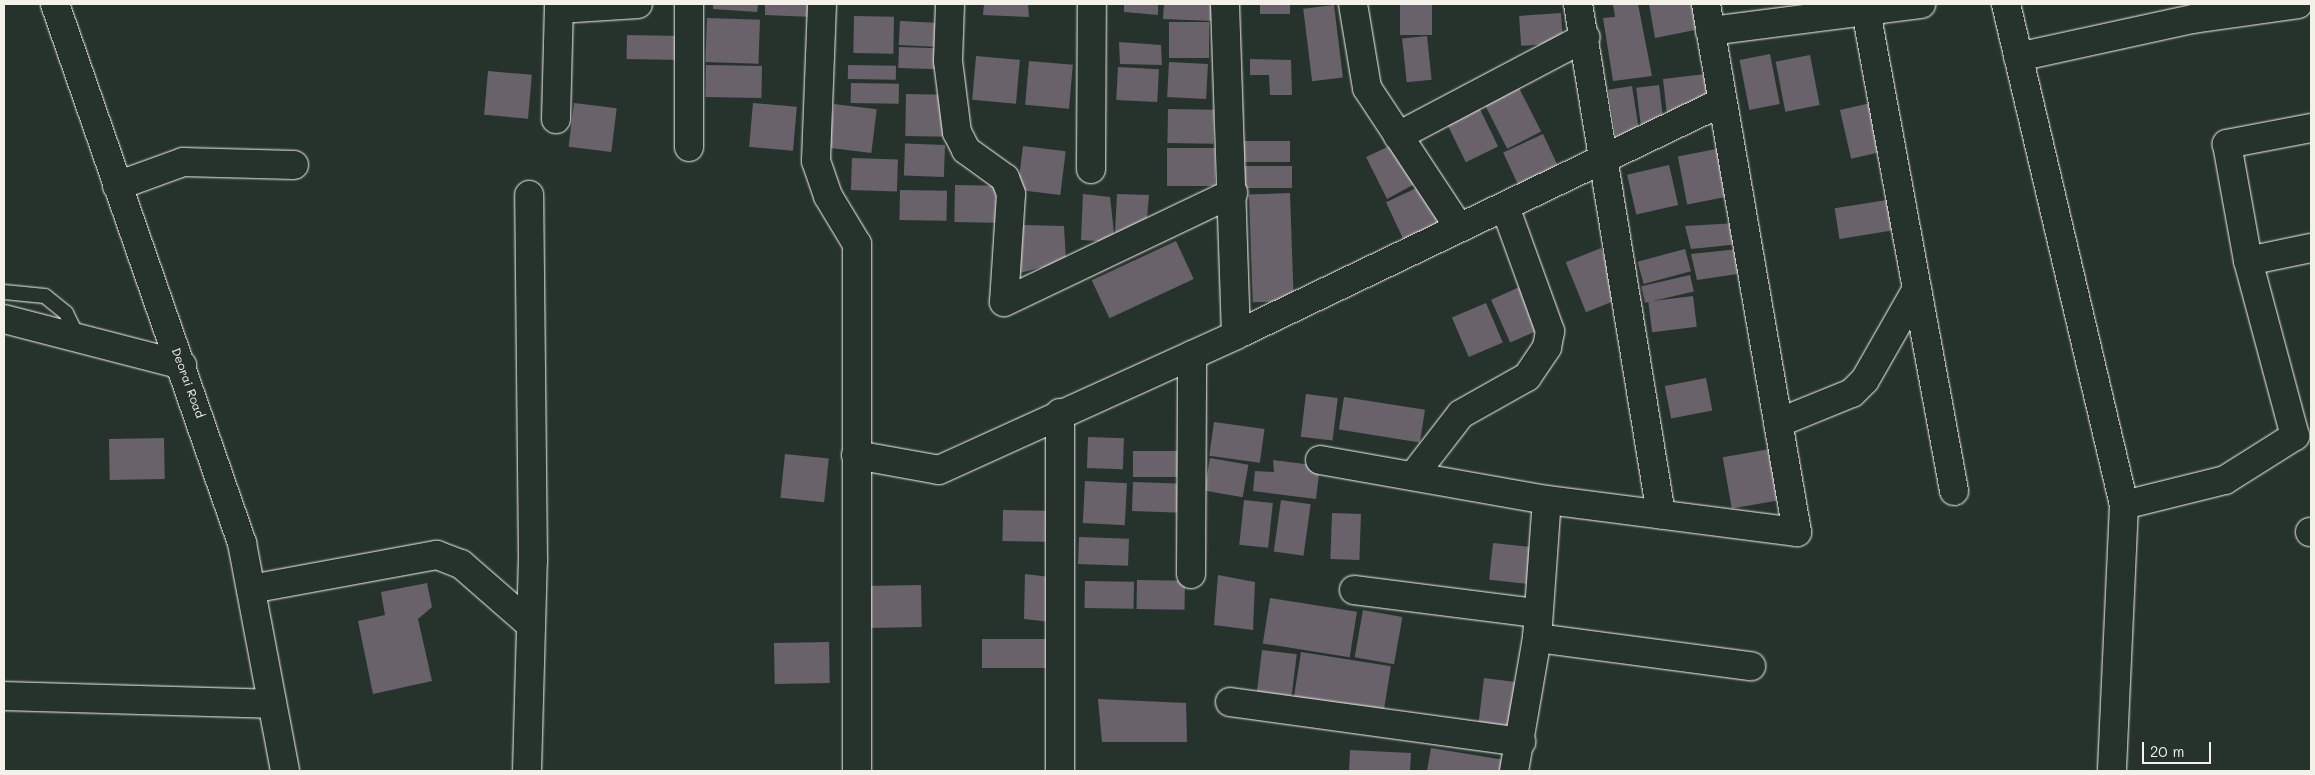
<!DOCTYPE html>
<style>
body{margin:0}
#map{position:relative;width:2315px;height:775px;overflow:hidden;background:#26332d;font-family:Mali,sans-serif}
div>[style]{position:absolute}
.building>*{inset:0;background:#69626b;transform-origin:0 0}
.roads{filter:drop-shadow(0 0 1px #f4f1e8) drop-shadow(0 0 1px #f4f1e8)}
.service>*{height:14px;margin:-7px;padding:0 7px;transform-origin:7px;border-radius:7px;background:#26332d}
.minor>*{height:28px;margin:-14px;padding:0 14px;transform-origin:14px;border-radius:14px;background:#26332d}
.tertiary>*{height:28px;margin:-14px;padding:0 14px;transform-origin:14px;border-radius:14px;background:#26332d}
span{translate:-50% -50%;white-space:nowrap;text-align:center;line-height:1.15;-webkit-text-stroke:5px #26332d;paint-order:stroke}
.street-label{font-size:12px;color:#f4f1e8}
.frame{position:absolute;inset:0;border:5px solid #f4f1e8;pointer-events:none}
.scale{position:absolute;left:2142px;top:742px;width:69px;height:22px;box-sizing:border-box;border:2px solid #f4f1e8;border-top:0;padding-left:6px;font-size:15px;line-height:18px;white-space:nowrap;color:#f4f1e8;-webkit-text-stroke:4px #26332d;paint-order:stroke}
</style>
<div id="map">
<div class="building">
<div style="clip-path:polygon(713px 4px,758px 4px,757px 12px,713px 9px)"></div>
<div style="clip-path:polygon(765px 4px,813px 4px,813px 17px,765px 15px)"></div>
<div style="clip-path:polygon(984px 4px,1028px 4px,1029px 17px,983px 15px)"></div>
<div style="clip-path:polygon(1124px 4px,1158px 4px,1158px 15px,1124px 12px)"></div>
<div style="clip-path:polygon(1164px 4px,1213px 4px,1214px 21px,1163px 19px)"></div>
<div style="left:1260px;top:4px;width:30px;height:10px"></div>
<div style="left:1400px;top:4px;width:32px;height:31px"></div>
<div style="clip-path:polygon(1613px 4px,1638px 4px,1652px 76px,1613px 81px,1603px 18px,1615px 17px)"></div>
<div style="clip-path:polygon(1649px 4px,1695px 4px,1700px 29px,1655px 38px)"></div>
<div style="left:1334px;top:5px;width:73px;height:31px;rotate:83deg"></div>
<div style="left:1561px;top:13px;width:30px;height:42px;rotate:86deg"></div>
<div style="left:854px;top:16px;width:40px;height:37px;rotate:1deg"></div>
<div style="left:707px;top:18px;width:53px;height:44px;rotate:2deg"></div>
<div style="left:900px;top:21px;width:45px;height:24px;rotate:3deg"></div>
<div style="left:1169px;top:22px;width:40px;height:36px"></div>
<div style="left:627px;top:35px;width:53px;height:24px;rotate:1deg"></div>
<div style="left:1427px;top:36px;width:44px;height:25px;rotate:84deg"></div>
<div style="clip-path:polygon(1119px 42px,1161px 45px,1162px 65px,1120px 64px)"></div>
<div style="left:899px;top:47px;width:46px;height:21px;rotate:2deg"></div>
<div style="left:1770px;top:54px;width:51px;height:31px;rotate:79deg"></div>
<div style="left:1810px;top:55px;width:51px;height:35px;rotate:79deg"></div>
<div style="left:976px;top:56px;width:44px;height:44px;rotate:5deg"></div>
<div style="clip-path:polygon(1250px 59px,1291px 60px,1292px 95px,1270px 95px,1269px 75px,1250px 75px)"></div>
<div style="left:1029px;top:61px;width:44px;height:44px;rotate:5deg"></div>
<div style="left:1169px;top:62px;width:39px;height:35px;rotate:3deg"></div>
<div style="left:706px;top:65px;width:56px;height:32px;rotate:1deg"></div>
<div style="left:848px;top:65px;width:48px;height:14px;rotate:1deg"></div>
<div style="left:1118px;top:67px;width:41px;height:33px;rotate:3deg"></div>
<div style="left:488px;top:71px;width:44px;height:44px;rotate:5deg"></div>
<div style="clip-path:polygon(1705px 74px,1711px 103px,1668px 124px,1663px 79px)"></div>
<div style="left:851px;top:83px;width:48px;height:20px;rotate:1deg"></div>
<div style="left:1659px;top:85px;width:40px;height:23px;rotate:83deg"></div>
<div style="left:1518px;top:86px;width:51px;height:38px;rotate:63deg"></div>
<div style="left:1632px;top:86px;width:47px;height:24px;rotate:81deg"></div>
<div style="left:906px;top:94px;width:43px;height:42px;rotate:1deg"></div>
<div style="left:1474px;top:97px;width:55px;height:36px;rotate:64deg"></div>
<div style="left:1875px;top:102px;width:50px;height:36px;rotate:77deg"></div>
<div style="left:574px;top:103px;width:43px;height:44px;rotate:7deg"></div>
<div style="left:753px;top:103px;width:44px;height:44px;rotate:5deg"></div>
<div style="left:834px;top:104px;width:43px;height:44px;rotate:7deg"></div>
<div style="left:1168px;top:109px;width:46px;height:34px;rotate:1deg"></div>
<div style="left:1543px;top:134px;width:45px;height:44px;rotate:65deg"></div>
<div style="left:1242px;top:141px;width:48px;height:21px"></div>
<div style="clip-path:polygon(1398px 142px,1422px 180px,1387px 199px,1366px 157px)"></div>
<div style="left:945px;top:145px;width:32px;height:40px;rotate:92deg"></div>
<div style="left:1023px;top:146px;width:43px;height:44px;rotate:7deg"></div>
<div style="left:1167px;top:148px;width:48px;height:38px"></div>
<div style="left:1721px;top:148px;width:49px;height:44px;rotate:79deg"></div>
<div style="left:852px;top:158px;width:46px;height:32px;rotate:2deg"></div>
<div style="left:1669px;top:165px;width:41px;height:43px;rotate:77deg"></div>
<div style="left:1243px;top:166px;width:49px;height:22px"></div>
<div style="left:1425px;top:184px;width:50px;height:43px;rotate:65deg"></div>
<div style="left:955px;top:185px;width:41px;height:37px;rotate:1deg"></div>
<div style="left:900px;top:190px;width:47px;height:30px;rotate:1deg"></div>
<div style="left:1290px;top:193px;width:108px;height:41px;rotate:88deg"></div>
<div style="clip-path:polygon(1083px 194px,1110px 197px,1115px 242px,1081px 240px)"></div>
<div style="clip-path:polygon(1117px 194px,1149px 195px,1146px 230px,1115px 233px)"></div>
<div style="left:1887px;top:200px;width:31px;height:53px;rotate:81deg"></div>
<div style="clip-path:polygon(1737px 223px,1740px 244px,1691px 249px,1685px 226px)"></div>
<div style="clip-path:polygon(1023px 225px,1064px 226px,1066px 261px,1020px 273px)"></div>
<div style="left:1176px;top:241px;width:42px;height:93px;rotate:65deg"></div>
<div style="left:1601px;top:248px;width:54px;height:38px;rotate:68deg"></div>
<div style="left:1685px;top:249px;width:23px;height:49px;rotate:75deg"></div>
<div style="clip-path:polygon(1739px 249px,1744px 273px,1697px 280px,1691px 254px)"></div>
<div style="left:1690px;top:275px;width:17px;height:50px;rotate:77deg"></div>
<div style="left:1524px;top:285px;width:47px;height:36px;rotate:66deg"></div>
<div style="left:1693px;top:296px;width:31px;height:45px;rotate:83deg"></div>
<div style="left:1486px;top:303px;width:43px;height:37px;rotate:67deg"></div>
<div style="left:1706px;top:378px;width:33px;height:42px;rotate:79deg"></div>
<div style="left:1306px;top:394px;width:32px;height:43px;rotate:7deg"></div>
<div style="left:1344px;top:397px;width:82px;height:33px;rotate:9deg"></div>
<div style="left:1214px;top:422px;width:51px;height:34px;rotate:8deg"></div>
<div style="left:1088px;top:437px;width:36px;height:31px;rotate:2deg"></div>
<div style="left:164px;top:438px;width:41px;height:55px;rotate:89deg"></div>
<div style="left:1770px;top:449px;width:52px;height:48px;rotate:80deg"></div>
<div style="left:1133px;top:451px;width:47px;height:26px"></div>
<div style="left:785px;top:454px;width:44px;height:44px;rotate:6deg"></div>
<div style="left:1210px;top:458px;width:39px;height:33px;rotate:10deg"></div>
<div style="clip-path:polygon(1273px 460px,1320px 466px,1316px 499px,1253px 491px,1255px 471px,1274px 472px)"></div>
<div style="left:1085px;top:481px;width:42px;height:42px;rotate:3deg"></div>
<div style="left:1133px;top:482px;width:50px;height:29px;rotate:2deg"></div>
<div style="left:1244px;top:500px;width:29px;height:45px;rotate:6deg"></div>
<div style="left:1281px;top:500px;width:30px;height:52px;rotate:8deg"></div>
<div style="left:1003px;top:510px;width:43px;height:31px;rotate:1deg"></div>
<div style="left:1332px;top:513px;width:29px;height:46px;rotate:2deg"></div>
<div style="left:1079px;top:537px;width:50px;height:27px;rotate:2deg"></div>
<div style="left:1493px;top:543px;width:38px;height:37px;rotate:6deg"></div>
<div style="clip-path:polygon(1025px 574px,1050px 577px,1051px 622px,1024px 619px)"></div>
<div style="clip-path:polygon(1218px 575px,1255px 582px,1253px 630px,1214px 625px)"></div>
<div style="left:1137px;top:580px;width:48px;height:29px;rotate:1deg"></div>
<div style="left:1085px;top:581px;width:49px;height:27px;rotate:1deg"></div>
<div style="clip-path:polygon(427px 583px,432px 607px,418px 619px,432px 681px,373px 694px,358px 621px,385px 615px,381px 592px)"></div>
<div style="left:921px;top:585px;width:42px;height:55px;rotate:89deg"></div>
<div style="left:1270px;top:598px;width:88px;height:46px;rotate:9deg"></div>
<div style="left:1363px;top:610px;width:40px;height:48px;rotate:10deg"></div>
<div style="left:982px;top:639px;width:70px;height:29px"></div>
<div style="left:829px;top:642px;width:41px;height:55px;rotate:89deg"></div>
<div style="left:1262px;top:650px;width:35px;height:42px;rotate:7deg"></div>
<div style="left:1301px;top:652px;width:91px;height:46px;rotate:9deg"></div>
<div style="left:1484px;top:678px;width:38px;height:50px;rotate:7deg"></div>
<div style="clip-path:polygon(1098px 699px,1186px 703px,1187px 742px,1102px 742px)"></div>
<div style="clip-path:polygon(1431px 748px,1511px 761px,1509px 771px,1427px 771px)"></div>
<div style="clip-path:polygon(1350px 750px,1411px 753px,1410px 771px,1349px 771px)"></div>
</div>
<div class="roads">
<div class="service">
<div style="left:4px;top:292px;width:41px;rotate:5.6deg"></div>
<div style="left:45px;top:296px;width:27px;rotate:39deg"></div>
<div style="left:66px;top:313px;width:28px;rotate:64deg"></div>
</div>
<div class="minor">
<div style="left:822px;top:4px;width:157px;rotate:92.2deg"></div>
<div style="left:816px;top:161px;width:37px;rotate:71deg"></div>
<div style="left:828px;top:196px;width:56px;rotate:58.9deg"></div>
<div style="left:857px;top:244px;width:527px;rotate:90deg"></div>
<div style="left:950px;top:4px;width:57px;rotate:92deg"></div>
<div style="left:948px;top:61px;width:72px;rotate:82.8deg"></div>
<div style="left:957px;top:132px;width:20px;rotate:63deg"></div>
<div style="left:966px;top:150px;width:48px;rotate:35.7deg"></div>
<div style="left:1005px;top:178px;width:17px;rotate:69deg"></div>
<div style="left:1011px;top:194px;width:108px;rotate:93.7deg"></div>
<div style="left:1004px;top:302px;width:254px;rotate:-25.5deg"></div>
<div style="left:1225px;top:4px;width:331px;rotate:88.1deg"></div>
<div style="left:1353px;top:4px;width:85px;rotate:80.5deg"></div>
<div style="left:1367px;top:88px;width:165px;rotate:56.6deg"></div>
<div style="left:1578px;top:4px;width:517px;rotate:80.76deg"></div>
<div style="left:2006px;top:4px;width:515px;rotate:76.75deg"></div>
<div style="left:2124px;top:505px;width:266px;rotate:92.6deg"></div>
<div style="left:559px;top:9px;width:79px;rotate:-3.6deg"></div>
<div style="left:1866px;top:11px;width:488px;rotate:79.6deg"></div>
<div style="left:1710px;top:31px;width:213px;rotate:-7.3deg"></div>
<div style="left:2018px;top:57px;width:179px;rotate:-12.3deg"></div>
<div style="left:2193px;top:19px;width:106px;rotate:-8.1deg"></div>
<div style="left:556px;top:119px;width:115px;rotate:-88.5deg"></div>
<div style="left:2311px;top:128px;width:86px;rotate:169.2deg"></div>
<div style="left:2227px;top:144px;width:119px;rotate:79.8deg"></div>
<div style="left:2248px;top:261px;width:64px;rotate:-11.7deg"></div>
<div style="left:1398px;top:136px;width:212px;rotate:-27.8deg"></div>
<div style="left:689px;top:147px;width:143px;rotate:-90deg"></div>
<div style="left:1091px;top:169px;width:165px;rotate:-89.7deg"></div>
<div style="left:117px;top:186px;width:70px;rotate:-20deg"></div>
<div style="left:183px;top:162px;width:111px;rotate:1.5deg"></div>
<div style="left:4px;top:319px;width:184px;rotate:14.5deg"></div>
<div style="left:1778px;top:423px;width:80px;rotate:-22.1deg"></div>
<div style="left:1852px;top:393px;width:18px;rotate:-45deg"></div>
<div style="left:1865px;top:380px;width:105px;rotate:-60.3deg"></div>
<div style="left:856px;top:455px;width:84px;rotate:10.2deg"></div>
<div style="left:939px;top:470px;width:326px;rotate:-24.4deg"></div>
<div style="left:1236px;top:335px;width:537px;rotate:-25.61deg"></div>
<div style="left:1320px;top:460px;width:230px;rotate:10deg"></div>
<div style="left:1413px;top:476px;width:78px;rotate:-52.3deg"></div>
<div style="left:1461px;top:414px;width:76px;rotate:-29.3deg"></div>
<div style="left:1527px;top:377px;width:36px;rotate:-56deg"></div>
<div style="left:1547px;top:347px;width:16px;rotate:-79deg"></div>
<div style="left:1550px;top:331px;width:132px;rotate:-109.9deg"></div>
<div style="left:2124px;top:505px;width:104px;rotate:-13.9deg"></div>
<div style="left:2225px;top:480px;width:83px;rotate:-32.2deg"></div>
<div style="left:2295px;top:436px;width:181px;rotate:-105deg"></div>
<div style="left:2310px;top:532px;width:1px"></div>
<div style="left:1191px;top:574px;width:219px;rotate:-89.7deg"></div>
<div style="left:251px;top:589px;width:189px;rotate:-10.4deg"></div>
<div style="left:437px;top:555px;width:26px;rotate:21deg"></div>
<div style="left:461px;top:564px;width:93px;rotate:41.1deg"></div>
<div style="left:1354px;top:590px;width:184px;rotate:7.2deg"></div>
<div style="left:1537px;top:638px;width:216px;rotate:7.5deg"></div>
<div style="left:4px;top:696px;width:268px;rotate:1.7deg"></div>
<div style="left:1230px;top:702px;width:294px;rotate:7.8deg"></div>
<div style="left:527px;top:771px;width:210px;rotate:-88.4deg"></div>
<div style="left:533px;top:561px;width:366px;rotate:-90.6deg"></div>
<div style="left:1060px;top:771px;width:358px;rotate:-90deg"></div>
<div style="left:1514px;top:771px;width:135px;rotate:-80.2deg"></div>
<div style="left:1537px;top:638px;width:138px;rotate:-85.9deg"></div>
<div style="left:1547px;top:500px;width:252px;rotate:7.3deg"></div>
<div style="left:1797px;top:532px;width:536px;rotate:-99.78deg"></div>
</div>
<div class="tertiary">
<div style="left:55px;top:4px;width:571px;rotate:70.87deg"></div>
<div style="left:242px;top:543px;width:232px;rotate:79.3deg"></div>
</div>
</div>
<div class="street-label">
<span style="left:188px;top:383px;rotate:70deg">Deorai Road</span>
</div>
<div class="frame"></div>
<div class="scale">20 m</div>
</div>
